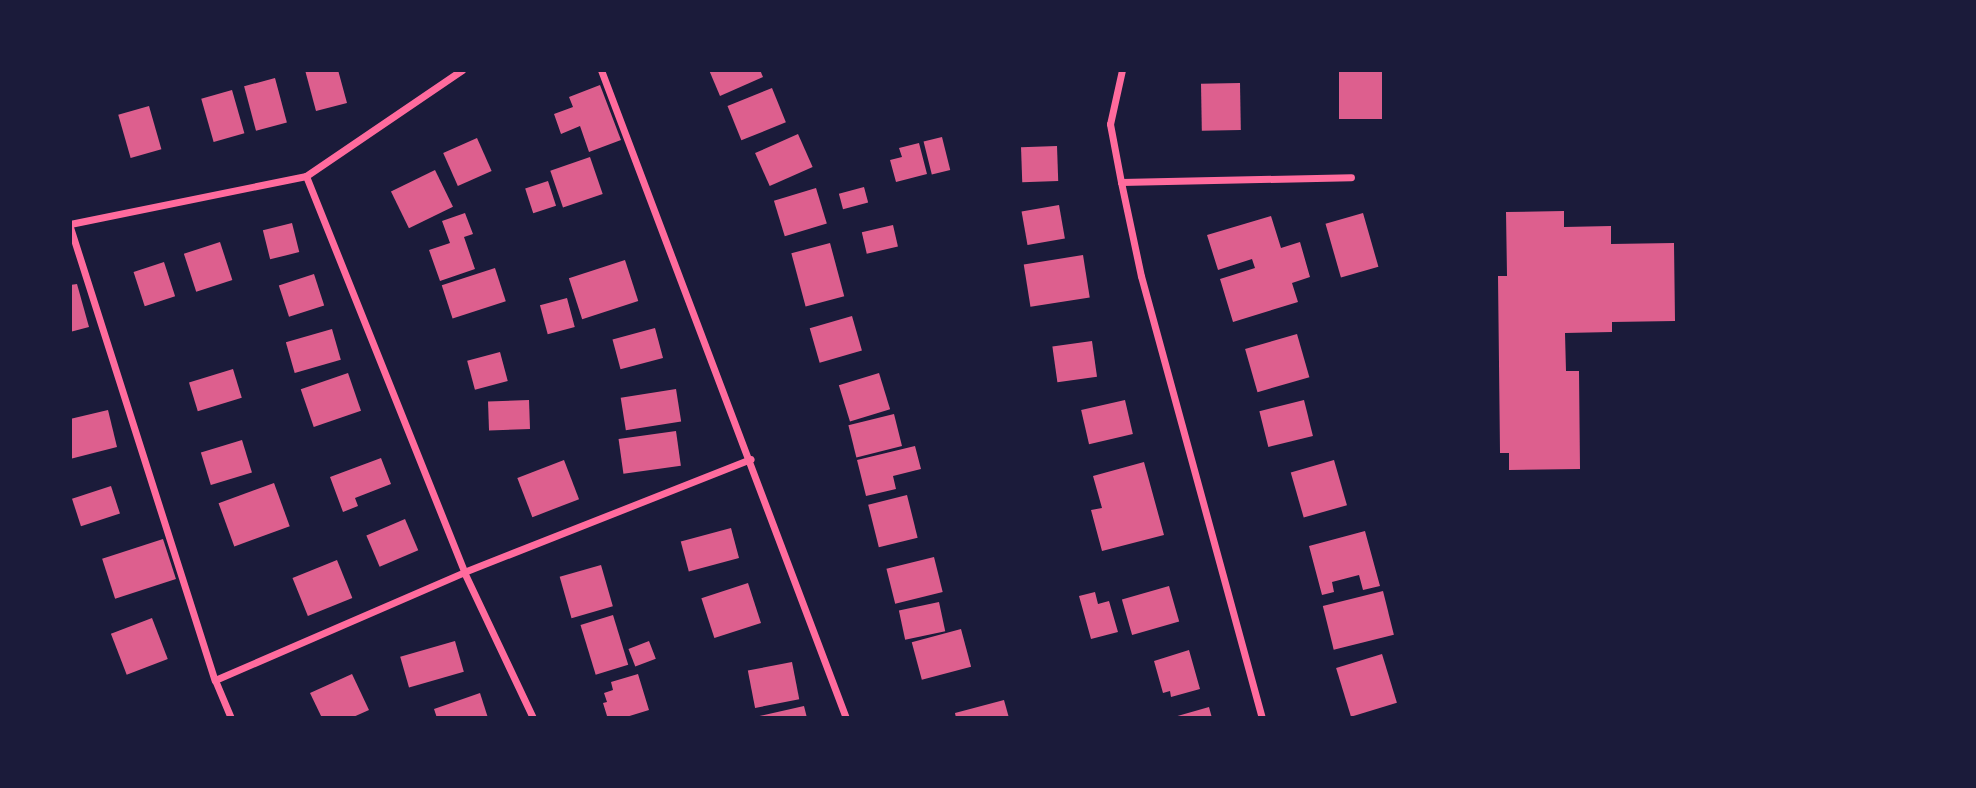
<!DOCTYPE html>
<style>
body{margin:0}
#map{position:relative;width:1976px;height:788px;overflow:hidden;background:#1b1b3a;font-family:"DejaVu Sans",sans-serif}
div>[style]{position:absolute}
.building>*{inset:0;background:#dd5f8e;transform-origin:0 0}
.minor>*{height:7px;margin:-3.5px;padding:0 3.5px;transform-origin:3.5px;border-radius:3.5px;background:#ff6b9d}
span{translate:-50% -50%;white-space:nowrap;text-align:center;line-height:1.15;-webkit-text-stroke:5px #1b1b3a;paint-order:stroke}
.frame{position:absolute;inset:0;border:72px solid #1b1b3a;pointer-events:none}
</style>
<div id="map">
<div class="building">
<div style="clip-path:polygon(305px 70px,338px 70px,347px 103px,316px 111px)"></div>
<div style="clip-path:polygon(709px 70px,760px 70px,763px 77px,720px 96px)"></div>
<div style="left:1339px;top:70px;width:43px;height:49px"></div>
<div style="left:275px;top:78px;width:46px;height:32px;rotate:75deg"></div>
<div style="left:1240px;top:83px;width:47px;height:39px;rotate:89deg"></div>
<div style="clip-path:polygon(600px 85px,621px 140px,589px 152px,580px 126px,561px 134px,554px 114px,573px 107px,569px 97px)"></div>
<div style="left:772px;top:88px;width:37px;height:48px;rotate:68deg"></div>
<div style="left:232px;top:90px;width:45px;height:32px;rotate:74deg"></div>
<div style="left:149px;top:106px;width:45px;height:32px;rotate:74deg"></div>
<div style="left:798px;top:134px;width:36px;height:47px;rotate:66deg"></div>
<div style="left:942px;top:137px;width:34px;height:19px;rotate:76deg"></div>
<div style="left:477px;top:138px;width:36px;height:37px;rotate:66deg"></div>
<div style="clip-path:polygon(919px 143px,927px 174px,896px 182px,890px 160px,902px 157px,899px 148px)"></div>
<div style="left:1057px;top:146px;width:35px;height:36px;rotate:88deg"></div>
<div style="left:590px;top:157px;width:39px;height:42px;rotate:71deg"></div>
<div style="left:435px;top:170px;width:41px;height:49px;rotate:64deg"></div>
<div style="left:548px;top:181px;width:26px;height:24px;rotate:72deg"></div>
<div style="left:864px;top:187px;width:16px;height:26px;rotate:75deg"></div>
<div style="left:816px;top:188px;width:37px;height:44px;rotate:73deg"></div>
<div style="left:1059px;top:205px;width:34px;height:38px;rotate:80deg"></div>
<div style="clip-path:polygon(1564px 211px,1564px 227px,1611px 226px,1611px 244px,1674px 243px,1675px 321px,1612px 322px,1612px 332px,1565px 333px,1566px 371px,1579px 371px,1580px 469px,1509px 470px,1509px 453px,1500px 453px,1498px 276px,1507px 276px,1506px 212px)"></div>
<div style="clip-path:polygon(465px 213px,473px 234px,464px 237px,475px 269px,440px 281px,429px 250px,450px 243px,442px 221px)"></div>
<div style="left:1363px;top:213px;width:56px;height:39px;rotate:74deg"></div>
<div style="clip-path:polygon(1271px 216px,1281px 248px,1300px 242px,1310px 277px,1292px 283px,1298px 302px,1233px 322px,1220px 279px,1255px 268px,1252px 259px,1218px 270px,1207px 235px)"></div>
<div style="left:292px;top:223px;width:30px;height:30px;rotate:76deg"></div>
<div style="left:893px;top:225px;width:22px;height:32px;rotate:77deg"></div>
<div style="left:220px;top:242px;width:40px;height:38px;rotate:72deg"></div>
<div style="left:830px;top:243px;width:55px;height:40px;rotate:75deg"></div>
<div style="left:1083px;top:255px;width:43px;height:60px;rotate:81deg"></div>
<div style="left:625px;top:260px;width:43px;height:59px;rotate:72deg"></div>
<div style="left:164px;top:262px;width:36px;height:32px;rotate:72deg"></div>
<div style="left:495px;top:268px;width:35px;height:56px;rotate:72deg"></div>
<div style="left:314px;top:274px;width:33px;height:37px;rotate:72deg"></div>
<div style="clip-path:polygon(77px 284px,89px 327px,70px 332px,70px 285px)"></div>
<div style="left:567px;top:298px;width:30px;height:28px;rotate:75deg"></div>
<div style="left:852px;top:316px;width:36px;height:44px;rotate:74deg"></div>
<div style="left:655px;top:328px;width:31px;height:44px;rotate:75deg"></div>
<div style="left:332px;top:329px;width:32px;height:48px;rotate:74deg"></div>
<div style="left:1297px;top:334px;width:45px;height:54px;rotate:74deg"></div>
<div style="left:1092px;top:341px;width:36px;height:40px;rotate:82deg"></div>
<div style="left:500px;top:352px;width:30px;height:34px;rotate:75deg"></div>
<div style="left:233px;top:369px;width:30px;height:46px;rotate:73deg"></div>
<div style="left:348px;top:373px;width:40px;height:50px;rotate:71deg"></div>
<div style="left:879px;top:373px;width:38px;height:42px;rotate:73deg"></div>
<div style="left:676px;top:389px;width:33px;height:56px;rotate:81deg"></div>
<div style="left:529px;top:400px;width:29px;height:41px;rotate:88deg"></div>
<div style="left:1125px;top:400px;width:35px;height:45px;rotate:77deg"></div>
<div style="left:1304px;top:400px;width:37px;height:46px;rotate:76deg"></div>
<div style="clip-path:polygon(108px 410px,117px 447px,70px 459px,70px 419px)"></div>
<div style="left:894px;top:414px;width:33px;height:47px;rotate:76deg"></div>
<div style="left:676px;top:431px;width:35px;height:58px;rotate:82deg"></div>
<div style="left:242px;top:440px;width:34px;height:43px;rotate:73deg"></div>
<div style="clip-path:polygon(915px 446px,921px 469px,893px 476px,896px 489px,866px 496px,857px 460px)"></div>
<div style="clip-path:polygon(381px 458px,391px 484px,355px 498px,358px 506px,343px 512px,330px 477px)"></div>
<div style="left:564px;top:460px;width:42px;height:50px;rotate:69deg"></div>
<div style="left:1334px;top:460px;width:47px;height:45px;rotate:74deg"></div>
<div style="clip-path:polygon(1144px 462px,1164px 535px,1102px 551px,1091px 510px,1102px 508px,1093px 476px)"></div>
<div style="left:274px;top:483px;width:46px;height:59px;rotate:70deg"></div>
<div style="left:111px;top:486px;width:29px;height:41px;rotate:72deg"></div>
<div style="left:907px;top:495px;width:44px;height:40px;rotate:76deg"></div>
<div style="left:405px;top:519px;width:34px;height:42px;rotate:67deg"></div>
<div style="left:731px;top:528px;width:31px;height:52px;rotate:75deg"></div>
<div style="clip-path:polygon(1365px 531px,1380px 586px,1363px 590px,1359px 575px,1332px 582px,1334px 592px,1322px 595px,1309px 546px)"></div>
<div style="left:163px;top:539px;width:42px;height:64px;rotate:72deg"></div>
<div style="left:934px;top:557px;width:36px;height:49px;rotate:76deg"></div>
<div style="left:337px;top:560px;width:41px;height:48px;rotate:68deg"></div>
<div style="left:601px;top:565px;width:43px;height:43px;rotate:74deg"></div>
<div style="left:748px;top:583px;width:42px;height:49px;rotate:72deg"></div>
<div style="left:1169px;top:586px;width:37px;height:49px;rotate:74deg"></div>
<div style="left:1383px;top:591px;width:45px;height:62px;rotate:76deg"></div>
<div style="clip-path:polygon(1095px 592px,1098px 604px,1109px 601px,1118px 632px,1091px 639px,1079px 596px)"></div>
<div style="left:939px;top:602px;width:30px;height:41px;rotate:78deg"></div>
<div style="left:613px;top:615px;width:52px;height:34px;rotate:73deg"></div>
<div style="left:152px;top:618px;width:44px;height:44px;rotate:69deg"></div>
<div style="left:961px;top:629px;width:39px;height:51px;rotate:75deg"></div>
<div style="left:455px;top:641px;width:32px;height:57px;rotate:74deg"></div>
<div style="left:649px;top:641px;width:19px;height:22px;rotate:69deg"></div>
<div style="clip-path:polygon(1189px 650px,1200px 689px,1171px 697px,1170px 691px,1163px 693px,1154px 661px)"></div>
<div style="left:1382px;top:654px;width:51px;height:48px;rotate:73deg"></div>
<div style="left:792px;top:662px;width:38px;height:45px;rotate:79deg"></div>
<div style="clip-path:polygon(352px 674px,369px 710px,351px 718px,322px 718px,310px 693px)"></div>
<div style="clip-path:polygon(638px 674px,649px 710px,623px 718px,607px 716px,603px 703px,607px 702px,604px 693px,613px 690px,611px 682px)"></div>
<div style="clip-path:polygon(480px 693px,488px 718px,437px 718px,434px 709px)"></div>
<div style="clip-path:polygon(1004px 700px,1009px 718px,956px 718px,955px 713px)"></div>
<div style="clip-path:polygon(804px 706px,807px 718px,756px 718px,755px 717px)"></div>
<div style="clip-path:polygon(1209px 707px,1212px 718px,1174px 718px,1174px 717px)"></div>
</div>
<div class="minor">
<div style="left:601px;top:70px;width:693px;rotate:69.29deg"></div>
<div style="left:1122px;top:70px;width:55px;rotate:102.5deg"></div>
<div style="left:1110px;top:124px;width:59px;rotate:79.3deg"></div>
<div style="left:1121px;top:182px;width:96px;rotate:78deg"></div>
<div style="left:1141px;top:276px;width:458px;rotate:74.7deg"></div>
<div style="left:306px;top:176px;width:426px;rotate:68.2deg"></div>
<div style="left:464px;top:572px;width:161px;rotate:64.7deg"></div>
<div style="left:1121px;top:182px;width:230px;rotate:-1.2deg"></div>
<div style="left:70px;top:224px;width:241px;rotate:-11.5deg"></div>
<div style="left:306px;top:176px;width:189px;rotate:-34.2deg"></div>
<div style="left:70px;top:227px;width:476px;rotate:72.3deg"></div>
<div style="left:215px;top:680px;width:41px;rotate:67.2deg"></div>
<div style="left:215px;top:680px;width:271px;rotate:-23.4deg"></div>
<div style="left:464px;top:572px;width:308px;rotate:-21.5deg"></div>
</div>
<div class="frame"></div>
</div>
